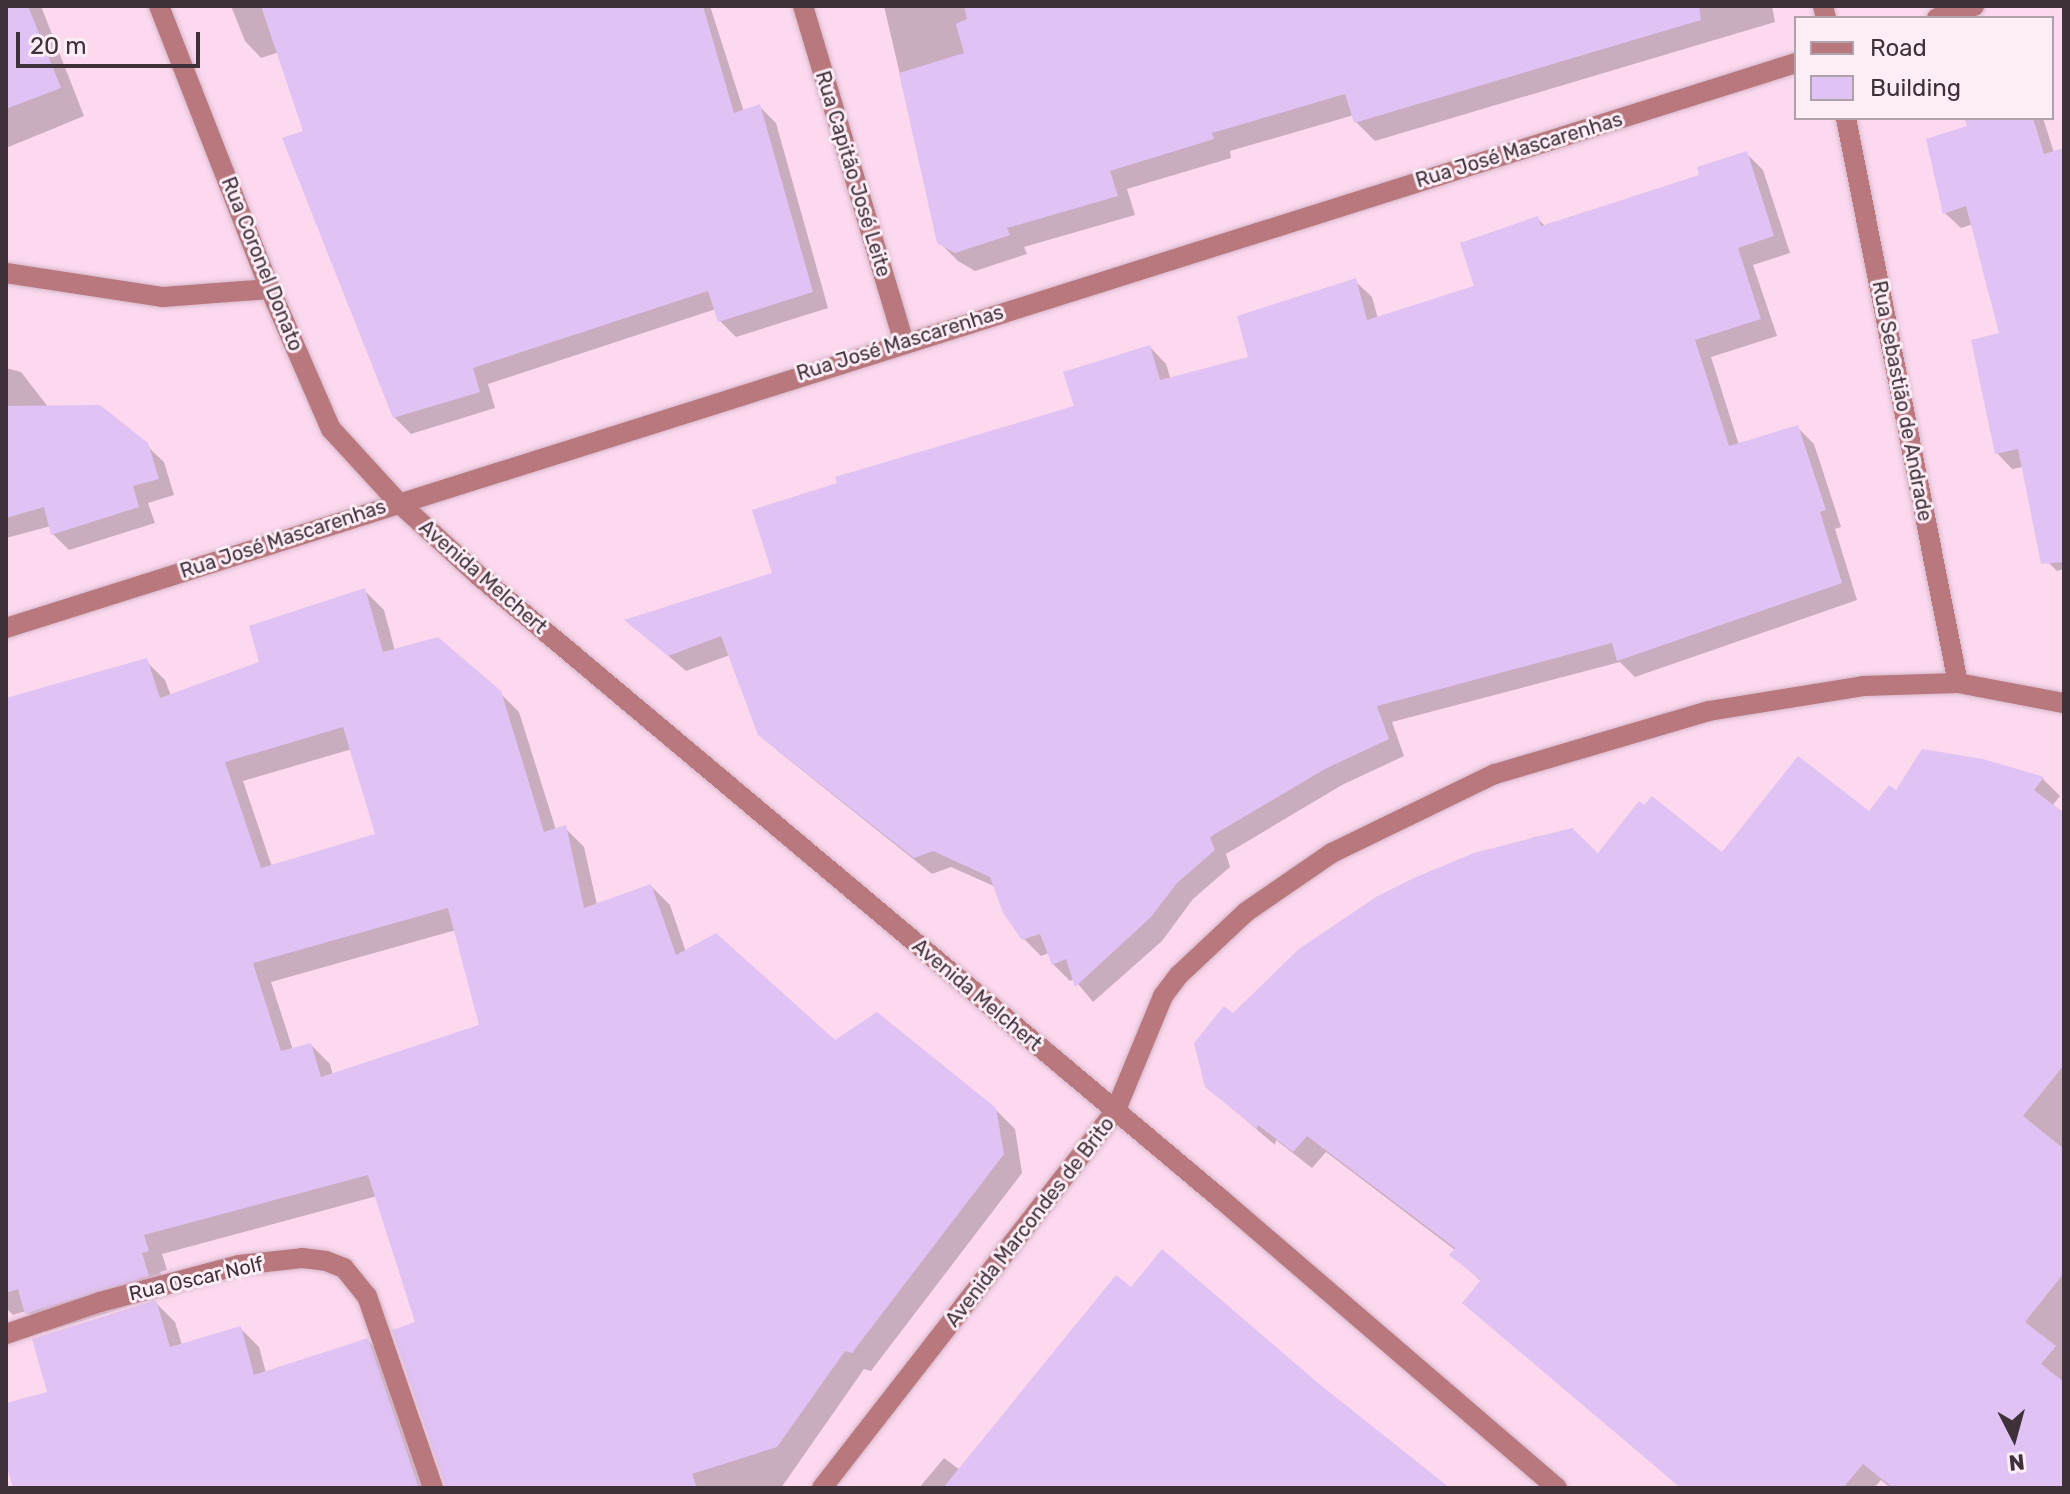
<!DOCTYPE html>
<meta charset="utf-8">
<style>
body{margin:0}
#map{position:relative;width:2070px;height:1494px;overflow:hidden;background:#fcd9ee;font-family:Rubik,sans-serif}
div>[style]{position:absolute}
.shadow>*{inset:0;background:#0003}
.building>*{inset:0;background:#e0c2f4}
.roads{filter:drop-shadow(0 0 2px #d6b7ca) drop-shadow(0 0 2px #d6b7ca)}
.minor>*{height:20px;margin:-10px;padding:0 10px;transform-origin:10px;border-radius:10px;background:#b9777e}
span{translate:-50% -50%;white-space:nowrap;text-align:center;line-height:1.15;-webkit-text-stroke:6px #fcedf6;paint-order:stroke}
.street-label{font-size:20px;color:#3f3139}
.frame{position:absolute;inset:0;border:8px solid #3f3139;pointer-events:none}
.legend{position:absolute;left:1794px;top:16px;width:260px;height:104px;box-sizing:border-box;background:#fcedf6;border:2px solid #b0a2aa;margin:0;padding:10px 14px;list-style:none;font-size:24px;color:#3f3139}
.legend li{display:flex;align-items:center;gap:16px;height:40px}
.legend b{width:40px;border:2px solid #b0a2aa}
.north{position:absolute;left:1974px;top:1398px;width:80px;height:80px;-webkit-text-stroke:6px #fcedf6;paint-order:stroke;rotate:174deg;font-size:22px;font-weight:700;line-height:32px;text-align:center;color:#3f3139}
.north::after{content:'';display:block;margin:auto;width:28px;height:36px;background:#3f3139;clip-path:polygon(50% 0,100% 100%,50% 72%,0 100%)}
.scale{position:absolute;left:16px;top:32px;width:184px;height:36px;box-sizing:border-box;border:4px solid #3f3139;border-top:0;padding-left:10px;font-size:24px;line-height:28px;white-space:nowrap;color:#3f3139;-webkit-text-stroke:6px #fcedf6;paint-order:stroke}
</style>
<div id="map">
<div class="shadow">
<div style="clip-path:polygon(6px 6px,41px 6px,84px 116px,6px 148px)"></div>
<div style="clip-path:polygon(231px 6px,710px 6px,744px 112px,760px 107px,776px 123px,828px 308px,736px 337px,720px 321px,716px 309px,488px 384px,495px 408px,411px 434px,394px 417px,279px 52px,261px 58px,245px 41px)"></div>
<div style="clip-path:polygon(884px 6px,1772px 6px,1775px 22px,1375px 141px,1356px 122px,1354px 115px,1230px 151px,1231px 158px,1127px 189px,1135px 215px,1024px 247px,1027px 254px,975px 271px,958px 261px,939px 242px)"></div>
<div style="clip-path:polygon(1966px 118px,2043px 118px,2054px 153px,2064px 150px,2064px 569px,2057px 571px,2041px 555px,2023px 467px,2012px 469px,1997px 453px,2001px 334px,1973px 224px,1961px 228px,1945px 213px,1969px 128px)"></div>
<div style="clip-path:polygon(1746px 153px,1763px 170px,1790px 253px,1753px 265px,1777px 336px,1711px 357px,1739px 445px,1797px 427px,1814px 444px,1841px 527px,1835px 529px,1857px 600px,1635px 677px,1620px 662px,1392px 722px,1404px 756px,1342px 785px,1226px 854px,1230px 867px,1193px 899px,1162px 941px,1093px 1002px,1074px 979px,1070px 981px,1053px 964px,1049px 953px,1041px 956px,1024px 939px,996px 887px,951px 867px,932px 874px,778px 751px,760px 734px,730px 655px,686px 671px,628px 621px,774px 574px,1076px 407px,1150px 347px,1166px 364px,1171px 380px,1250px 359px,1355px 281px,1372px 297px,1378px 319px,1477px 288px,1538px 219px,1546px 227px,1702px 176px)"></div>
<div style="clip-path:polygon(6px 368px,21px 372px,49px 408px,146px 445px,164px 462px,174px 495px,148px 503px,155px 523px,69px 550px,53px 534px,51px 526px,6px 538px)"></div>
<div style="clip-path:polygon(evenodd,365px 591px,384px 610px,395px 651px,499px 692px,519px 712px,556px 830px,565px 828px,584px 847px,597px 905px,651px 886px,670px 905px,686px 952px,834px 1042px,995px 1109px,1015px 1129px,1022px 1173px,871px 1371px,864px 1369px,781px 1488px,447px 1488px,418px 1324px,377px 1196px,162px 1254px,167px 1270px,160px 1272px,167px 1294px,46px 1332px,26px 1311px,13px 1315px,6px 1308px,6px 703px,146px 661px,165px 680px,171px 696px,261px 663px,365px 591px,352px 749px,378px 836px,272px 867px,243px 781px,352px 749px,365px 591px,456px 930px,481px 1027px,333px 1075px,330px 1064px,311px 1045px,293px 1050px,271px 982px,456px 930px)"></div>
<div style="clip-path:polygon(1983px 761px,2043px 779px,2060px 796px,2052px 806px,2064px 815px,2064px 1488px,1891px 1488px,1881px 1480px,1874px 1488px,1681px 1488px,1464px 1303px,1482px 1282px,1452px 1255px,1455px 1250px,1326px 1152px,1312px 1168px,1276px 1140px,1275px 1145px,1206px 1086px,1234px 1016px,1417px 879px,1535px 837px,1571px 830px,1598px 856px,1723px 854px,1870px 814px,1896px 792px)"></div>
<div style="clip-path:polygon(156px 1303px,175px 1322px,182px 1345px,240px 1328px,259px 1347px,266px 1373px,367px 1340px,386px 1359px,430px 1488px,16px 1488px,6px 1455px,6px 1406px,50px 1393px)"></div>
<div style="clip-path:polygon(944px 1458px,960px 1470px,1438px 1488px,919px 1488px)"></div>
</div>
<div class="building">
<div style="clip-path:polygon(6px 6px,28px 6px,61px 88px,6px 109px)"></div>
<div style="clip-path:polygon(261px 6px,703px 6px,734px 113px,760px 104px,813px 292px,718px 322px,708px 291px,473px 368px,480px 392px,393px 418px,282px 138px,303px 131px)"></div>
<div style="clip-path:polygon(964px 6px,1699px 6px,1701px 20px,1354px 123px,1345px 94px,1212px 133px,1214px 139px,1110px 171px,1118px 196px,1007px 228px,1010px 235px,955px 253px,937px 243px,899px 73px,964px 53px,956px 24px,967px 19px)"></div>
<div style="clip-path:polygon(1964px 118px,2033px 118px,2044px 154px,2064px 148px,2064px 562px,2041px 564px,2018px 449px,1995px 454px,1971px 340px,1999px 333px,1966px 206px,1943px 214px,1926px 139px,1967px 126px)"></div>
<div style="clip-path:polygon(1747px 151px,1774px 236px,1738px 248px,1761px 319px,1695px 340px,1729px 446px,1798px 425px,1826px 510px,1820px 512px,1842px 583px,1617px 661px,1612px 643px,1377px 706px,1389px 739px,1325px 769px,1210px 837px,1215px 850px,1177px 883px,1151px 917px,1075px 987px,1066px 959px,1052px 965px,1040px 934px,1022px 940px,1003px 913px,990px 877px,933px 851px,914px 858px,758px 735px,721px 636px,668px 656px,624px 620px,772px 573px,752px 510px,837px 483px,835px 477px,1074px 406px,1063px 372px,1150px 345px,1160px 380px,1248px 357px,1237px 316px,1356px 278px,1367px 320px,1474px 286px,1460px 243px,1538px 216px,1541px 226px,1699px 175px,1697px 167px)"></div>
<div style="clip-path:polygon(100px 405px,148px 443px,159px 479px,133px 486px,139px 507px,51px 535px,44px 507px,6px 518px,6px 406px)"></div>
<div style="clip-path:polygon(evenodd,365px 588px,383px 652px,438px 637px,501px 691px,544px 832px,566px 825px,584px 908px,651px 884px,676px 955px,716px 933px,835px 1040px,877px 1012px,996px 1108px,1004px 1154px,852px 1353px,845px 1351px,777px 1447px,692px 1474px,697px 1488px,446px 1488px,392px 1330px,415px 1322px,368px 1175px,144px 1235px,149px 1251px,142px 1253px,149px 1276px,25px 1314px,18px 1289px,6px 1293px,6px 698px,147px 658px,160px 698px,259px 662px,249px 626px,365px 588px,343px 727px,375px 834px,261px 868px,225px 762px,343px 727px,365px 588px,448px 908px,479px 1025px,321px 1077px,311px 1043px,281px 1051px,253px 963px,448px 908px)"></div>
<div style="clip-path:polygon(1922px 749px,1983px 759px,2044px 777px,2034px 790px,2064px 813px,2064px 1065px,2023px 1116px,2064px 1149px,2064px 1273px,2025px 1322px,2056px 1346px,2041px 1364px,2064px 1382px,2064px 1488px,1893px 1488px,1863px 1464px,1843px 1488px,1681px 1488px,1462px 1303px,1481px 1280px,1449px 1255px,1455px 1248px,1307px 1136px,1293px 1152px,1258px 1125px,1257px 1129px,1205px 1087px,1194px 1043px,1224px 1006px,1233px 1013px,1299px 949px,1376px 897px,1416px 877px,1474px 853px,1572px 828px,1598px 853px,1639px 801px,1644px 805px,1652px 796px,1722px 852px,1798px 756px,1869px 811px,1889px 785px,1896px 790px)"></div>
<div style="clip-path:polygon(1162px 1249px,1318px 1383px,1450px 1488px,943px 1488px,1116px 1275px,1131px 1287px)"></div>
<div style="clip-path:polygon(156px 1300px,170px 1347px,241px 1326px,254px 1375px,368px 1338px,419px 1488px,13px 1488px,6px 1463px,6px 1403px,47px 1392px,32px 1339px)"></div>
</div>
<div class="roads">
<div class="minor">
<div style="left:159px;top:6px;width:304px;rotate:68.6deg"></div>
<div style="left:270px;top:289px;width:153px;rotate:66.5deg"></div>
<div style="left:331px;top:429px;width:99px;rotate:47.5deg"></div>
<div style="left:398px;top:502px;width:110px;rotate:42.4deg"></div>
<div style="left:479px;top:576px;width:969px;rotate:40.02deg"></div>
<div style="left:1221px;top:1199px;width:443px;rotate:40.7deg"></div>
<div style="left:803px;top:6px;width:351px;rotate:73.3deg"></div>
<div style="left:1823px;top:6px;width:12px;rotate:76deg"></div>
<div style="left:1937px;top:18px;width:39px;rotate:-18deg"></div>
<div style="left:1846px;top:118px;width:576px;rotate:78.79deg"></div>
<div style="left:6px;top:273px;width:159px;rotate:8.7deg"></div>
<div style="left:163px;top:297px;width:107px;rotate:-4.3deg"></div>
<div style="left:6px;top:628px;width:1877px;rotate:-17.52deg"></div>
<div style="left:6px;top:1334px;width:99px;rotate:-18.8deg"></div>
<div style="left:100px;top:1302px;width:144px;rotate:-14.9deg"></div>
<div style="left:239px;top:1265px;width:63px;rotate:-6.3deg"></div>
<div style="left:302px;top:1258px;width:24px;rotate:7deg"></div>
<div style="left:326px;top:1261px;width:19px;rotate:21deg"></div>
<div style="left:344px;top:1268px;width:36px;rotate:51deg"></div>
<div style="left:367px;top:1296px;width:203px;rotate:71deg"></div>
<div style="left:822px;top:1488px;width:477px;rotate:-52.1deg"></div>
<div style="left:1115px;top:1112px;width:126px;rotate:-67.5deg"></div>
<div style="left:1163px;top:996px;width:26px;rotate:-53deg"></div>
<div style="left:1179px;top:975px;width:92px;rotate:-43.2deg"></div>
<div style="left:1246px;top:912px;width:104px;rotate:-34.5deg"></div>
<div style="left:1332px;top:853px;width:181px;rotate:-25.9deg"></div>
<div style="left:1495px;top:774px;width:223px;rotate:-16.4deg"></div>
<div style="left:1709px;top:711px;width:156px;rotate:-9.2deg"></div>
<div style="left:1863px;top:686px;width:95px;rotate:-1.8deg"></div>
<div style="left:1958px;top:683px;width:108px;rotate:10.7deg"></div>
</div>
</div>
<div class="street-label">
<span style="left:1519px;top:150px;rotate:-17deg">Rua José Mascarenhas</span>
<span style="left:853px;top:174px;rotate:73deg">Rua Capitão José Leite</span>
<span style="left:262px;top:264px;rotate:68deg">Rua Coronel Donato</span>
<span style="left:900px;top:343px;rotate:-17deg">Rua José Mascarenhas</span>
<span style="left:1902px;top:401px;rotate:79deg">Rua Sebastião de Andrade</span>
<span style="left:283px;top:539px;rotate:-18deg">Rua José Mascarenhas</span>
<span style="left:483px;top:577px;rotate:41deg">Avenida Melchert</span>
<span style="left:977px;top:995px;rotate:40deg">Avenida Melchert</span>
<span style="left:1030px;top:1222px;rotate:-52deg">Avenida Marcondes de Brito</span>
<span style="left:196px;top:1279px;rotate:-13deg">Rua Oscar Nolf</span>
</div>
<div class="frame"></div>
<ul class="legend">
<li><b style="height:10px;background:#b9777e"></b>Road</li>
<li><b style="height:22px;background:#e0c2f4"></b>Building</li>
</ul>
<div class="north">N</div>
<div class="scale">20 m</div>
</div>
